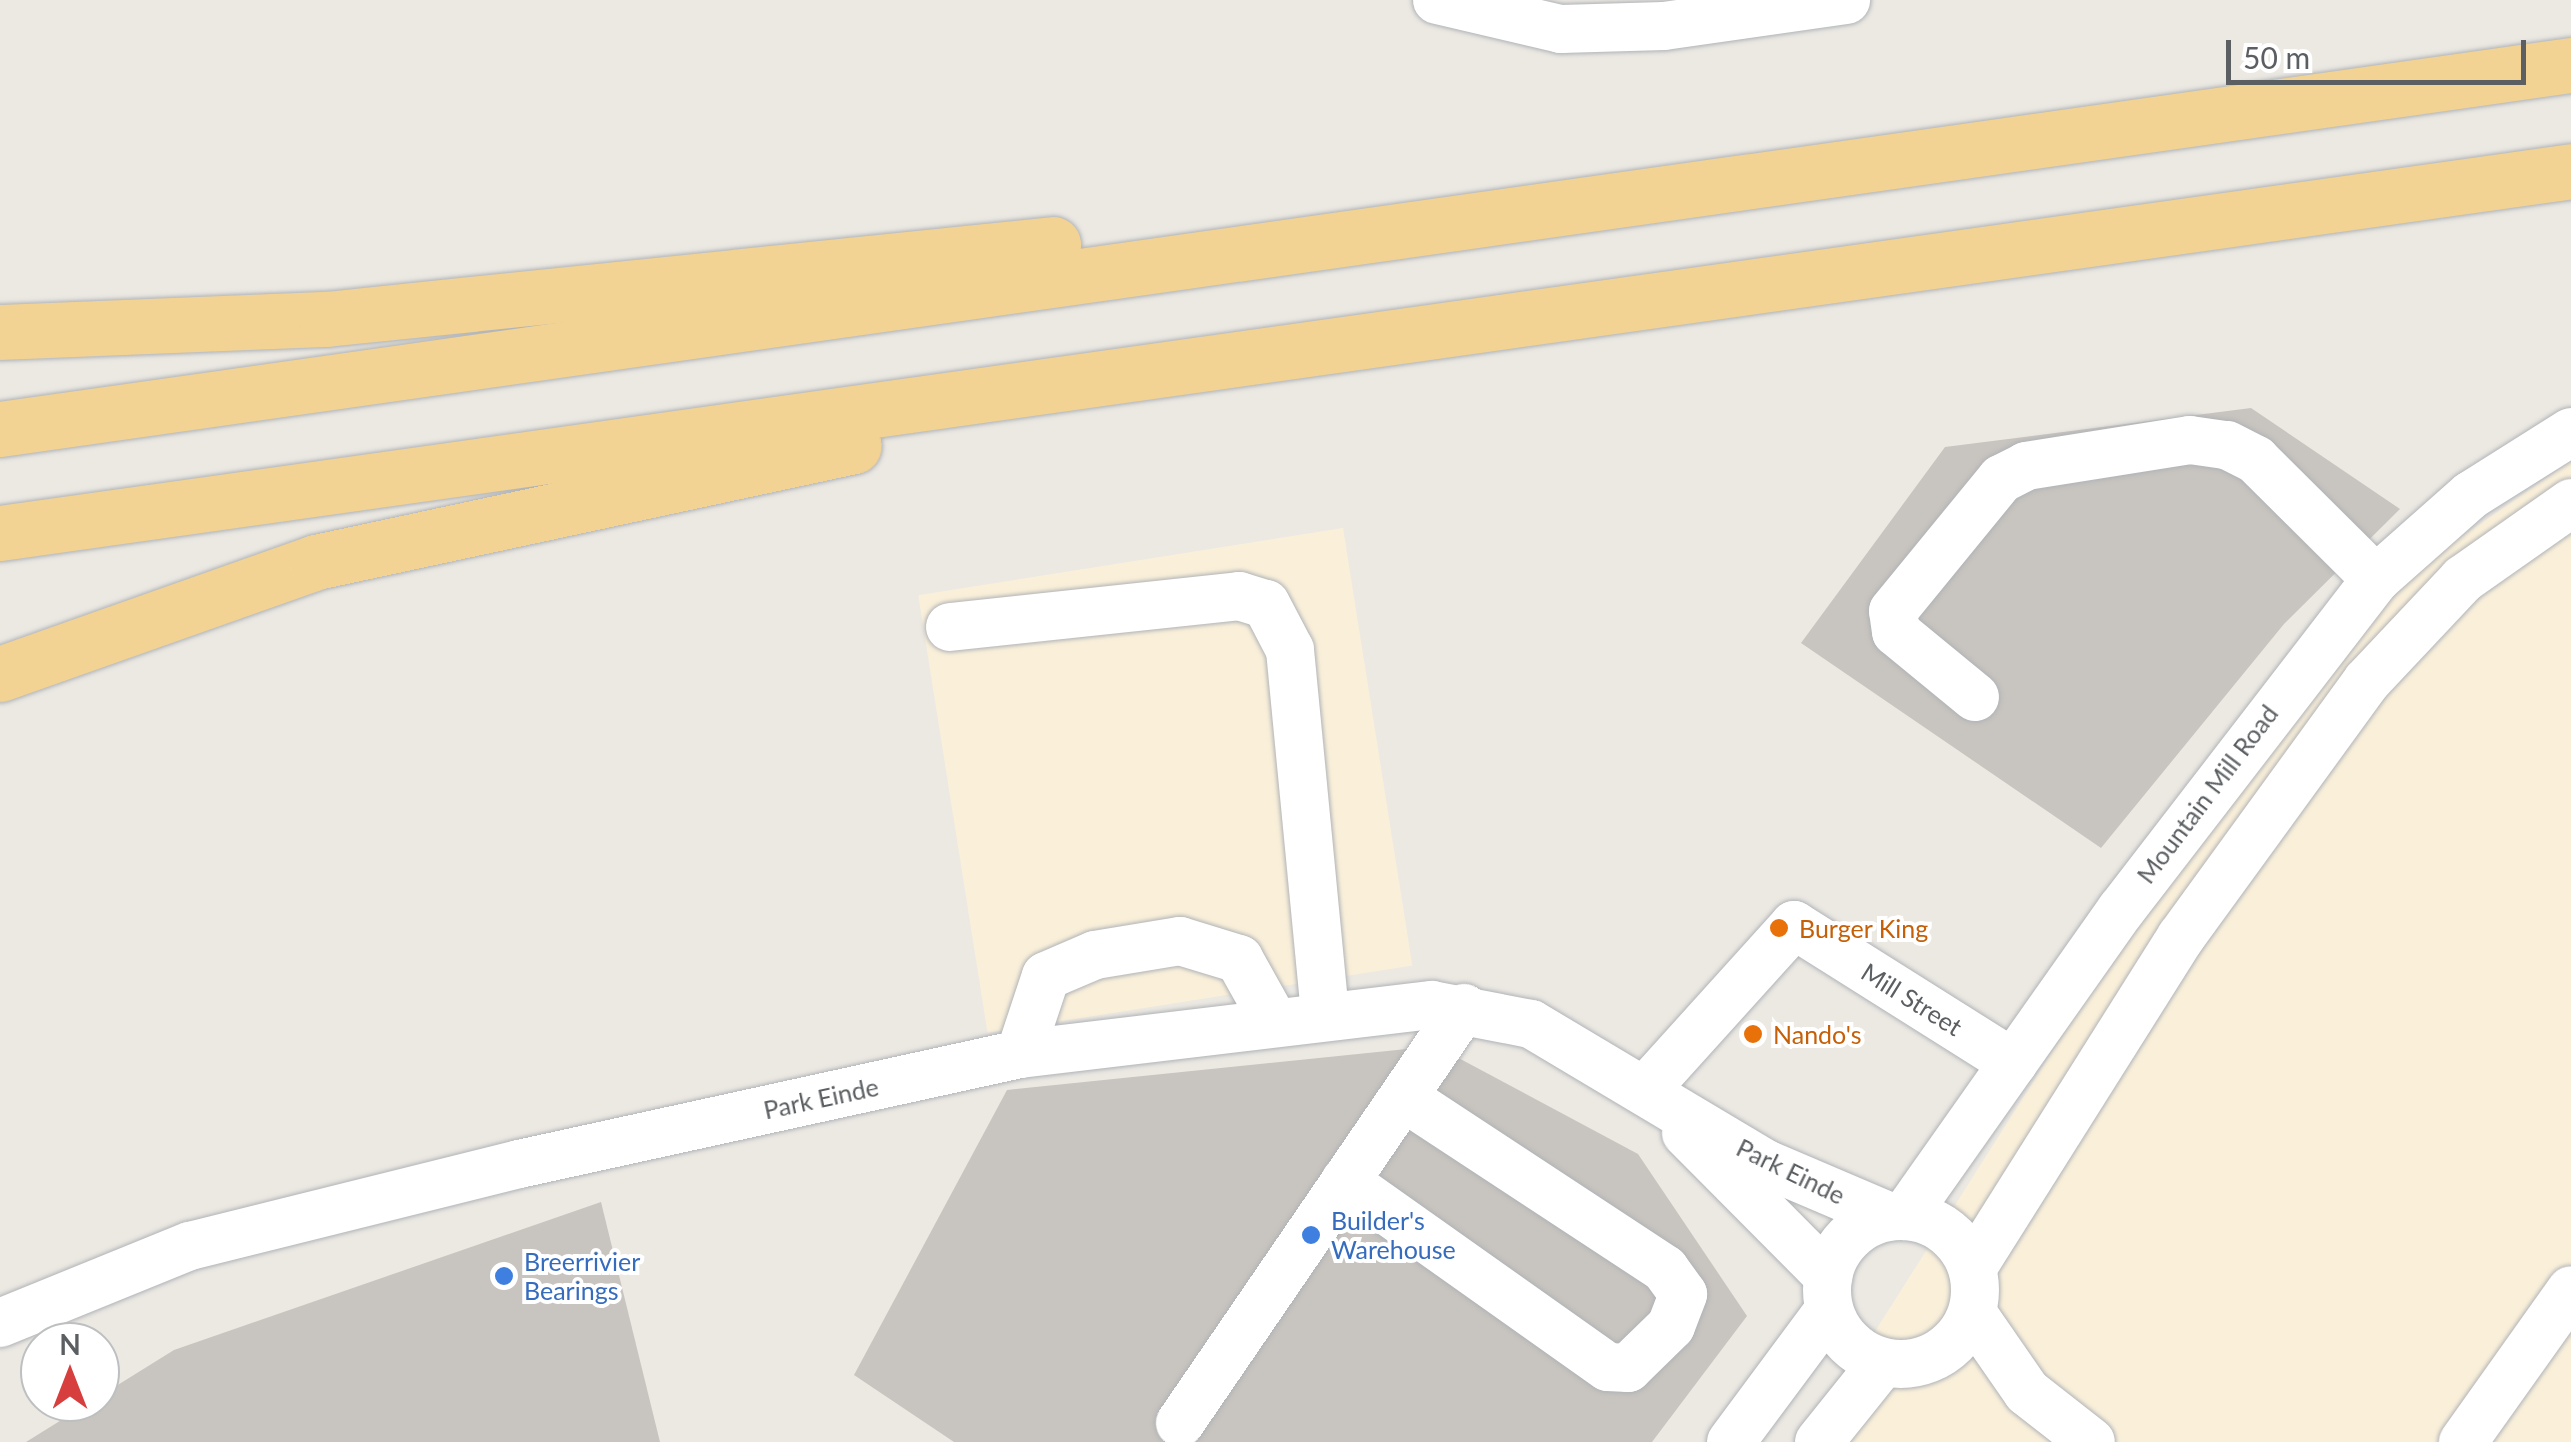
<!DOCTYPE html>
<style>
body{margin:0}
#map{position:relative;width:2571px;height:1442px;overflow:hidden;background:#ece9e3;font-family:Lato,sans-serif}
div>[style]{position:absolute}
.commercial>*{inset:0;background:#faf0da;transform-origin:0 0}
.building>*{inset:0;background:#c8c4bf}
.roads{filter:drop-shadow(0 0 2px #b0b3b7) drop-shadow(0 0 2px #b0b3b7)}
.minor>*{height:48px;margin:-24px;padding:0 24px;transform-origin:24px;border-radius:24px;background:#fff}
.minor>.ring{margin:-24px;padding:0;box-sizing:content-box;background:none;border:48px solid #fff;border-radius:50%}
.highway>*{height:55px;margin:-27.5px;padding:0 27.5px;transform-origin:27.5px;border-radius:27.5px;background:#f2d394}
.dots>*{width:28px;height:28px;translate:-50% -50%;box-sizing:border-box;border:5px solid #fff;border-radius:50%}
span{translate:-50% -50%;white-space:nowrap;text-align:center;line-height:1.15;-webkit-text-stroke:8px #fff;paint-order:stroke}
.street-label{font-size:25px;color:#5b5f62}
.food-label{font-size:25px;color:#c56008}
.left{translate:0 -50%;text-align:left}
.shop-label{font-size:25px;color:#366cbe}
.north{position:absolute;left:20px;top:1322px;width:100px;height:100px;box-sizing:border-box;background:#fff;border:2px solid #bdbfc0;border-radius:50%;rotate:0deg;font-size:28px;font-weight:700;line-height:40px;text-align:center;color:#5b5f62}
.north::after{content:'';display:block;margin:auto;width:35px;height:45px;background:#d73e3e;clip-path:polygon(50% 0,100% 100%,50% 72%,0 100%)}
.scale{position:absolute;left:2226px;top:40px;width:300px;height:45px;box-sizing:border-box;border:5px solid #5b5f62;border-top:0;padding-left:12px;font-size:30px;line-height:35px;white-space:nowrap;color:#5b5f62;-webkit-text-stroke:8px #fff;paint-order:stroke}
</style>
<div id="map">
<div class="commercial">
<div style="clip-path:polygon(2571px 461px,2571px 1442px,1805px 1442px,2085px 1000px,2386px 589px)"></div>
<div style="left:1343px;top:528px;width:443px;height:430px;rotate:81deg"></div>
</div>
<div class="building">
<div style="clip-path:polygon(2251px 408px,2400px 509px,2284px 624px,2101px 848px,1801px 643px,1945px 447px)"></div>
<div style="clip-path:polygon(1436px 1046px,1638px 1154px,1747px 1316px,1652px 1442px,954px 1442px,854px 1375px,1007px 1090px)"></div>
<div style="clip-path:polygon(601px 1202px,660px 1442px,26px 1442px,174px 1350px)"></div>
</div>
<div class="roads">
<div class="minor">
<div style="left:1437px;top:0;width:127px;rotate:13.2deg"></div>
<div style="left:1561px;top:29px;width:103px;rotate:-1.7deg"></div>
<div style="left:1664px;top:26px;width:184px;rotate:-8.1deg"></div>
<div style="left:950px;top:627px;width:291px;rotate:-6.1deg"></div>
<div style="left:1239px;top:596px;width:28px;rotate:17deg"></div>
<div style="left:1266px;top:604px;width:52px;rotate:62.4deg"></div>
<div style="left:1290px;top:650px;width:364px;rotate:84.5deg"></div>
<div style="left:1975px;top:697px;width:102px;rotate:-140.6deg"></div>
<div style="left:1896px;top:632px;width:21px;rotate:-98deg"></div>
<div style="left:1893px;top:611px;width:171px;rotate:-50.7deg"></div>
<div style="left:2001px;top:479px;width:28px;rotate:-27deg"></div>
<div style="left:2026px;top:466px;width:166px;rotate:-9deg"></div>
<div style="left:2190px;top:440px;width:37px;rotate:8deg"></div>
<div style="left:2227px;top:445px;width:33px;rotate:27deg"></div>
<div style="left:2256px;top:460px;width:169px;rotate:44.8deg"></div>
<div style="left:1020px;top:1054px;width:82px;rotate:-71.6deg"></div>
<div style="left:1046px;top:976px;width:53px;rotate:-23.2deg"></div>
<div style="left:1095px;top:955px;width:86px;rotate:-9.4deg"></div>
<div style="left:1180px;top:941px;width:62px;rotate:17deg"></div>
<div style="left:1239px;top:959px;width:68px;rotate:60.8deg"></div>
<div style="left:1646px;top:1089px;width:221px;rotate:-47.9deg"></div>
<div style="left:1794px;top:925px;width:259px;rotate:32.2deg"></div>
<div style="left:1686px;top:1133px;width:202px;rotate:45.2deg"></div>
<div style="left:1345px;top:1181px;width:322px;rotate:35.3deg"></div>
<div style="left:1608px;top:1367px;width:20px;rotate:3deg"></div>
<div style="left:1628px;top:1368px;width:60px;rotate:-44.3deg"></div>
<div style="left:1671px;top:1326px;width:34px;rotate:-69deg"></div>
<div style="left:1683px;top:1294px;width:31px;rotate:-126deg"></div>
<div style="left:1665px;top:1269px;width:313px;rotate:-146.7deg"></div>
<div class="ring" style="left:1827px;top:1216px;width:100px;height:100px"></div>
<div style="left:1905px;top:1216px;width:375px;rotate:-54.8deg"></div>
<div style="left:2121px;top:910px;width:418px;rotate:-52.4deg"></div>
<div style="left:2376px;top:579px;width:127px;rotate:-41.5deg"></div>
<div style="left:2471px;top:495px;width:118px;rotate:-32.2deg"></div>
<div style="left:1973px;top:1267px;width:390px;rotate:-57.8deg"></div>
<div style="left:2181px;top:937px;width:316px;rotate:-54deg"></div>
<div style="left:2367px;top:681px;width:140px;rotate:-46.7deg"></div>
<div style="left:2463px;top:579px;width:132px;rotate:-35.1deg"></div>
<div style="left:1973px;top:1314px;width:95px;rotate:55.3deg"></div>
<div style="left:2027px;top:1392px;width:81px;rotate:38deg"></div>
<div style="left:0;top:1323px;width:205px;rotate:-22.1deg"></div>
<div style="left:190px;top:1246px;width:339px;rotate:-14deg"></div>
<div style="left:519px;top:1164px;width:513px;rotate:-12.38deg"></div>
<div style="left:1020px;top:1054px;width:415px;rotate:-6.8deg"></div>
<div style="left:1432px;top:1005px;width:101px;rotate:10.9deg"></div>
<div style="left:1531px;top:1024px;width:274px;rotate:30.8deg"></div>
<div style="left:1766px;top:1164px;width:133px;rotate:23.1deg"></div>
<div style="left:1180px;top:1423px;width:503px;rotate:-55.61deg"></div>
<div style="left:1731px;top:1442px;width:164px;rotate:-53.4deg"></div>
<div style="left:1819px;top:1442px;width:102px;rotate:-51.3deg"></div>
<div style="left:2463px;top:1442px;width:186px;rotate:-54.6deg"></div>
</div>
<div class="highway">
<div style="left:0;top:332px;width:326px;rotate:-2.3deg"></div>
<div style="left:326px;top:319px;width:731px;rotate:-5.89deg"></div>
<div style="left:0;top:429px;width:2597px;rotate:-8.06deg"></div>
<div style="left:0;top:533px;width:2596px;rotate:-8.01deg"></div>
<div style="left:0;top:674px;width:335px;rotate:-19.5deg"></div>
<div style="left:316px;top:562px;width:550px;rotate:-12.17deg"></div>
</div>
</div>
<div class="dots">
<div style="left:1779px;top:928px;background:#e8710a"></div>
<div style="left:1753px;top:1034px;background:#e8710a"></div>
<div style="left:1311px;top:1235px;background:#3f7fe0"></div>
<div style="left:504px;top:1276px;background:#3f7fe0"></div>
</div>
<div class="street-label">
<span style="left:2207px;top:794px;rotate:-53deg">Mountain Mill Road</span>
<span style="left:1912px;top:999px;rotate:32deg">Mill Street</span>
<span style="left:821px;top:1098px;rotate:-12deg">Park Einde</span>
<span style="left:1791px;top:1171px;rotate:26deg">Park Einde</span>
</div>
<div class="food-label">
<span class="left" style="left:1799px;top:928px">Burger King</span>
<span class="left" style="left:1773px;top:1034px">Nando's</span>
</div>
<div class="shop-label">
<span class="left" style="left:1331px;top:1235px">Builder's<br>Warehouse</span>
<span class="left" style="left:524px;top:1276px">Breerrivier<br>Bearings</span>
</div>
<div class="north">N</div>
<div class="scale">50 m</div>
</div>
